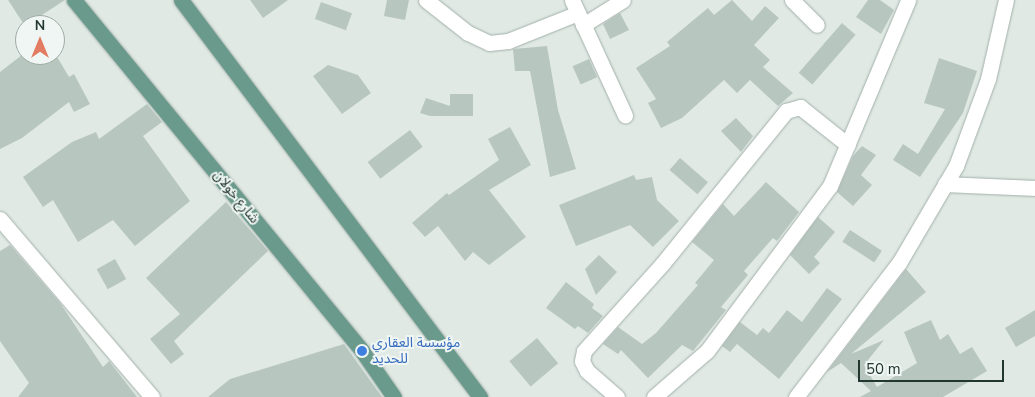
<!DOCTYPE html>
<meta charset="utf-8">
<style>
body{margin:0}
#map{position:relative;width:1035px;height:397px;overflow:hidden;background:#e0e9e4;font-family:"Nunito Sans","Noto Sans Arabic",sans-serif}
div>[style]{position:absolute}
.building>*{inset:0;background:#b8c6c0;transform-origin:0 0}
.roads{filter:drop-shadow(0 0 1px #a3b0ab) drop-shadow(0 0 1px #a3b0ab)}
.minor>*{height:15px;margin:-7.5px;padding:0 7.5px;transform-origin:7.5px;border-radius:7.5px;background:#fff}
.major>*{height:15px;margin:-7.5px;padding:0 7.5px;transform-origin:7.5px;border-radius:7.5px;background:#699a8b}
.dots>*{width:14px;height:14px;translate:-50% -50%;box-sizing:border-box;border:2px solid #f0f6f3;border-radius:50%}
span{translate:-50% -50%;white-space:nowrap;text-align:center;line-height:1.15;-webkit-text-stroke:4px #f0f6f3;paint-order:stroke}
.street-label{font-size:14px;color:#223731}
.shop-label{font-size:14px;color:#366cbe}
.left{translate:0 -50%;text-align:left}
.north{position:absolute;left:15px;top:15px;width:50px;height:50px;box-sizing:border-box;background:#f0f6f3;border:1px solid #9eaaa5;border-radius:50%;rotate:0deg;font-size:14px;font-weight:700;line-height:20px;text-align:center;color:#223731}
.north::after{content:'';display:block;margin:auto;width:18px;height:22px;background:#e27d64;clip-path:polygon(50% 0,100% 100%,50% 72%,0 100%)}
.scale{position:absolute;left:858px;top:360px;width:146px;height:22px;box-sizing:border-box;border:2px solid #223731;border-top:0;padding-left:6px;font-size:15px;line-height:18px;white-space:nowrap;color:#223731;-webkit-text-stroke:4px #f0f6f3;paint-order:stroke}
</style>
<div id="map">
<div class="building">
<div style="clip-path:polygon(8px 0,65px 0,25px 26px)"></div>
<div style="clip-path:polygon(250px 0,288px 0,263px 18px)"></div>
<div style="clip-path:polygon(387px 0,409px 0,405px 20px,384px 16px)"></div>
<div style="clip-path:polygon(732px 0,752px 21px,765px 6px,779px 18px,754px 45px,770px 60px,763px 67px,793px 93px,778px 106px,750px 80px,737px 93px,724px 80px,682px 118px,661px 128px,648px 103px,656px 99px,636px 68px,670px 46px,667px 42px,708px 8px,714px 15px)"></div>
<div style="clip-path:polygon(868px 0,880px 0,894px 10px,881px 34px,856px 17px)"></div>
<div style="left:321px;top:2px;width:33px;height:18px;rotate:20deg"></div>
<div style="clip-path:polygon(620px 13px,629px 30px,610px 39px,603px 24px)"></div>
<div style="left:842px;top:23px;width:18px;height:66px;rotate:41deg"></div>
<div style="clip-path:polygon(547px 46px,558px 110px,576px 169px,550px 177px,530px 71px,515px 71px,513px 49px)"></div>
<div style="clip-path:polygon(22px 55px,56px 55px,69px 77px,74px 74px,90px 104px,74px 112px,69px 102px,22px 138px,0 149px,0 72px)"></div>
<div style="clip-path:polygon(939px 58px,977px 71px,963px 113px,920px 177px,893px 160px,903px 144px,918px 154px,945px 109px,924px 103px)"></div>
<div style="left:589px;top:59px;width:20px;height:18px;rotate:66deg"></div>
<div style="clip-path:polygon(328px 65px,358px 75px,371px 93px,342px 114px,313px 76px)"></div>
<div style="clip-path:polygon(450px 94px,473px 94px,473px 116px,430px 116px,420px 113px,426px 98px,450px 106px)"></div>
<div style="clip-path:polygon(147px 104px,162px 122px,143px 136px,190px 201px,135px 246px,113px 220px,78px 242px,53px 200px,43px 207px,23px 177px,72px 142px,96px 132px,99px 139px)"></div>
<div style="clip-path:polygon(736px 118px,753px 136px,741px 152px,721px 131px)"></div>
<div style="clip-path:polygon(510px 127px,531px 165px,489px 190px,526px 237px,489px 265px,473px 252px,465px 261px,438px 226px,425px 237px,412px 223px,447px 193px,449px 195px,499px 160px,488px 139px)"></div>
<div style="left:410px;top:130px;width:21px;height:53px;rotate:53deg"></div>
<div style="clip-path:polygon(862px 146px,876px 155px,861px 175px,872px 185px,853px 206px,837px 192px,853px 156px)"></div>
<div style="left:680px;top:158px;width:37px;height:16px;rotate:41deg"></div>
<div style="clip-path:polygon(634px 175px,636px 180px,652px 177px,657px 200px,679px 221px,653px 247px,630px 225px,576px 246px,559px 205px)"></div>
<div style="clip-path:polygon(766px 182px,799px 212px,777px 241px,773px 238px,744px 271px,748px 275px,721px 307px,726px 310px,693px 351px,682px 345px,648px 378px,621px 350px,618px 354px,603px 344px,618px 327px,642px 344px,656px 333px,698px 285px,695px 283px,714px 260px,692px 242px,723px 204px,734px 216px)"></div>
<div style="clip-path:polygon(226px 202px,268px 251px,174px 341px,184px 354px,171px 364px,150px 339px,180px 314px,146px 278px)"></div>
<div style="clip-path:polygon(818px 217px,835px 232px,814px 257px,820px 263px,809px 274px,790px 255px)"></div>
<div style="left:850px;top:230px;width:38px;height:14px;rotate:33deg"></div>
<div style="clip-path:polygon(10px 245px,60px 303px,103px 367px,109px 361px,137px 397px,18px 397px,29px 383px,0 341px,0 251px)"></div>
<div style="clip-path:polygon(599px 255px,617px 272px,596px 295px,585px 269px)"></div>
<div style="left:115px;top:259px;width:23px;height:21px;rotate:61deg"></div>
<div style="clip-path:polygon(906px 269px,926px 292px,851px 354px,884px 340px,864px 365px,877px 387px,917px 363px,904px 332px,931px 320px,940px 340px,948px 334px,960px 354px,972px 347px,987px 371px,943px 397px,860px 397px,871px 391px,841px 363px,827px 372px)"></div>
<div style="clip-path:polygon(566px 282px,594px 304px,592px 308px,603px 316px,588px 333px,578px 326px,575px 329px,546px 308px)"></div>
<div style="clip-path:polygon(827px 288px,842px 299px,779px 379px,737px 344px,730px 352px,722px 346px,740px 322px,757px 335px,763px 328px,769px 333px,787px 310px,802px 322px)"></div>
<div style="clip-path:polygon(1035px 310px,1035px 336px,1016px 347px,1005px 328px)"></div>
<div style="left:537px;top:338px;width:33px;height:36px;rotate:50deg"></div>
<div style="clip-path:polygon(344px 344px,382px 397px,208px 397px,230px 379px)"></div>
</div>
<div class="roads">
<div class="minor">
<div style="left:426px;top:0;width:53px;rotate:38.2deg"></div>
<div style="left:468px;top:33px;width:23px;rotate:25deg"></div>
<div style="left:489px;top:43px;width:19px;rotate:-6deg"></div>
<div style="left:508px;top:41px;width:75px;rotate:-21.8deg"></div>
<div style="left:572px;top:0;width:127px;rotate:65.3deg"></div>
<div style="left:792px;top:0;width:35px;rotate:45deg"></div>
<div style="left:583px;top:25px;width:47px;rotate:-32deg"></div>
<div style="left:945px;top:184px;width:90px;rotate:2.5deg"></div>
<div style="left:0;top:219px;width:234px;rotate:49.5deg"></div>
<div style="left:617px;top:397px;width:40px;rotate:-139deg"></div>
<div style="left:587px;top:371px;width:11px;rotate:-117deg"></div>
<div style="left:582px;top:361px;width:10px;rotate:-79deg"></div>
<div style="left:584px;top:351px;width:118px;rotate:-48.1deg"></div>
<div style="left:663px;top:263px;width:196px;rotate:-51deg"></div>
<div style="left:786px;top:111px;width:15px;rotate:-16deg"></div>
<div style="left:800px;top:107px;width:61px;rotate:38.4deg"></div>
<div style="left:654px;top:397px;width:70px;rotate:-41deg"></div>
<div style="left:707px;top:351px;width:206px;rotate:-53.3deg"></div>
<div style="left:830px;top:186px;width:202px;rotate:-67.2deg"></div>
<div style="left:796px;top:397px;width:169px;rotate:-52.5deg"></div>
<div style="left:899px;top:263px;width:113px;rotate:-59.6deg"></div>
<div style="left:956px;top:166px;width:93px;rotate:-69.8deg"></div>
<div style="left:988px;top:79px;width:81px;rotate:-77.2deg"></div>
</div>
<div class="major">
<div style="left:74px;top:0;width:454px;rotate:50.6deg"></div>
<div style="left:362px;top:351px;width:56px;rotate:55.2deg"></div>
<div style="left:181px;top:0;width:497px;rotate:53deg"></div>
</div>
</div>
<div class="dots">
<div style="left:362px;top:351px;background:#3f7fe0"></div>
</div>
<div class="street-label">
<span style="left:236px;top:197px;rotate:51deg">شارع خولان</span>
</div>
<div class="shop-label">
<span class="left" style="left:372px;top:351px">مؤسسة العقاري<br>للحديد</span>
</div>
<div class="north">N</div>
<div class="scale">50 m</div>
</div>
